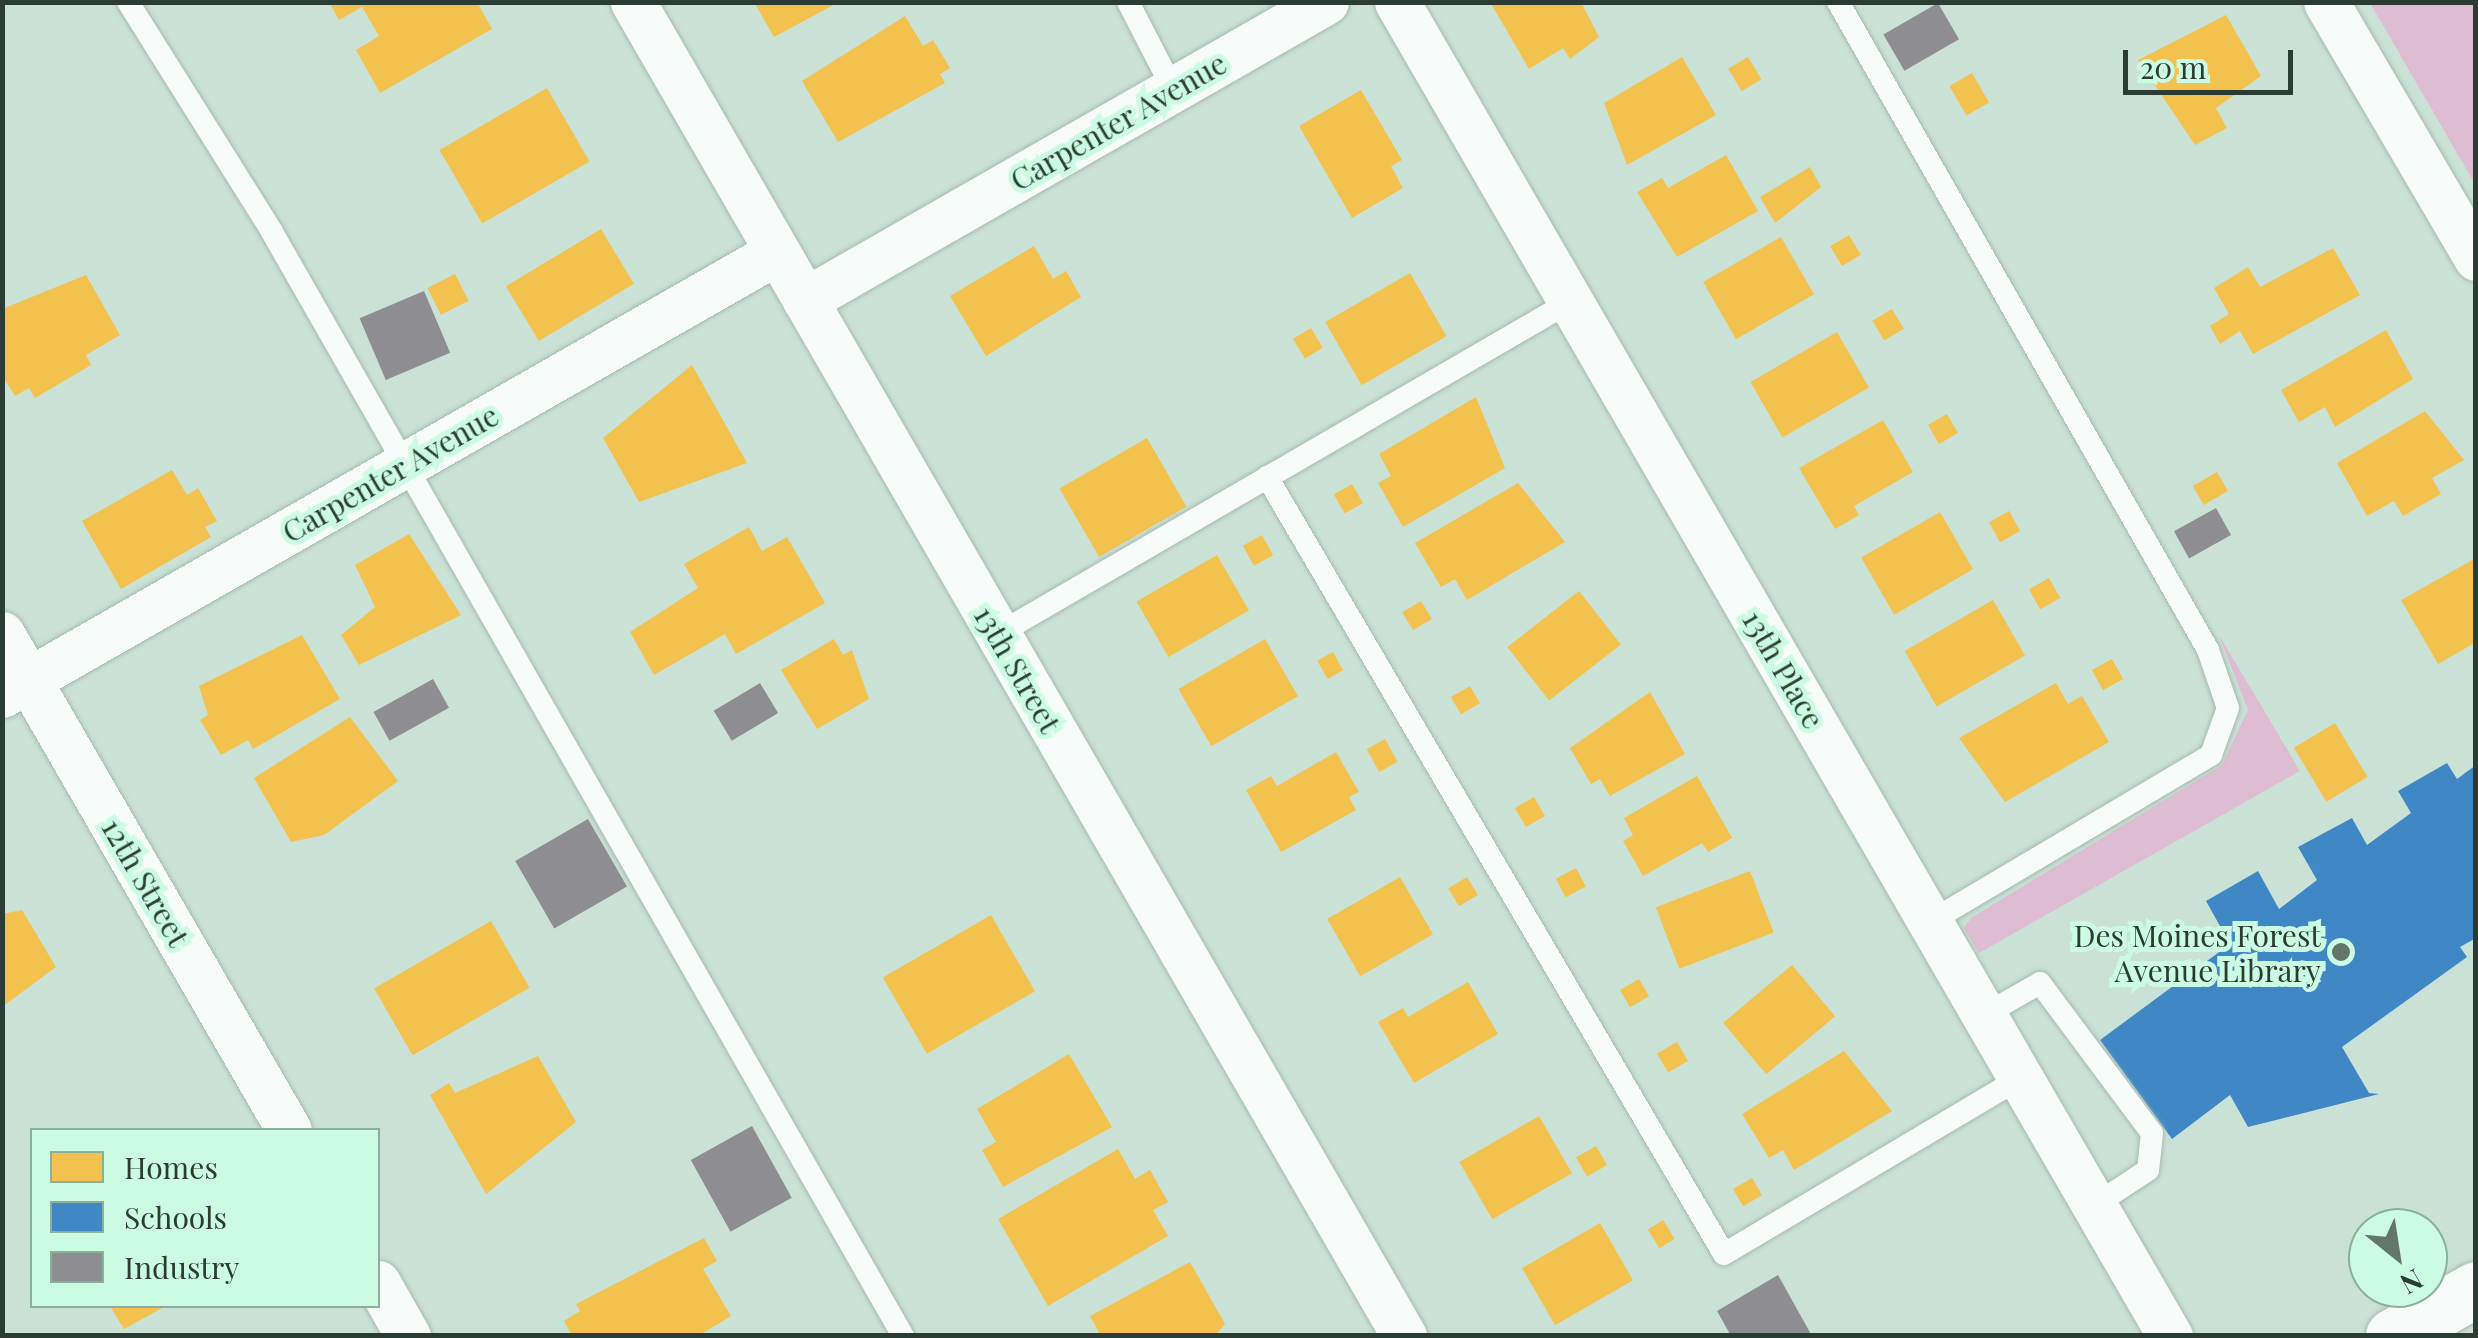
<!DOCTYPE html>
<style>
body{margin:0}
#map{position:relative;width:2478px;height:1338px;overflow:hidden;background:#cae2d6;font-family:"Playfair Display",serif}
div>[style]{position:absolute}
.green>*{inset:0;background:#debdd2}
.homes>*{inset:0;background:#f2c14e;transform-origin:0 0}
.schools>*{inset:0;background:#3f88c5}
.industry>*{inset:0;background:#8d8d92;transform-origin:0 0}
.roads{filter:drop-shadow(0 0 2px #a6bab0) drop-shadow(0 0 2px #a6bab0)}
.service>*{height:22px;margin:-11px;padding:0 11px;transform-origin:11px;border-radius:11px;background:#f7fbf9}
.minor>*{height:45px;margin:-22.5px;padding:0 22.5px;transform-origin:22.5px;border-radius:22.5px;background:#f7fbf9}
.tertiary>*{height:55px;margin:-27.5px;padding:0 27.5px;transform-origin:27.5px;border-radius:27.5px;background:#f7fbf9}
.dots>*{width:28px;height:28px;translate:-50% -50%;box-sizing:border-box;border:5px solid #ccfbe3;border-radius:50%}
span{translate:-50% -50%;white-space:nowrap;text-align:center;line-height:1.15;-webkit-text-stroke:10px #ccfbe3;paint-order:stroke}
.street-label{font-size:30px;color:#2a3c33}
.poi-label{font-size:30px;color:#2a3c33}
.right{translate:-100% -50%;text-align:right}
.frame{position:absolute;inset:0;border:5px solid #2a3c33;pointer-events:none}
.legend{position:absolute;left:30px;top:1128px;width:350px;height:180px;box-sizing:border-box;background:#ccfbe3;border:2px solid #8baf9d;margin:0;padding:12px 18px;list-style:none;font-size:30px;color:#2a3c33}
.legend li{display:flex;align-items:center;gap:20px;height:50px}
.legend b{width:50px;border:2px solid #8baf9d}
.north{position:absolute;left:2348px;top:1208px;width:100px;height:100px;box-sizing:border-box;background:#ccfbe3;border:2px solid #8baf9d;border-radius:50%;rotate:150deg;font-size:28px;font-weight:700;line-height:40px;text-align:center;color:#2a3c33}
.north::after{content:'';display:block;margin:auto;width:35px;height:45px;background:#62766c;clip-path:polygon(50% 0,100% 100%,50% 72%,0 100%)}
.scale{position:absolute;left:2123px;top:50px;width:170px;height:45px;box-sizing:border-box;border:5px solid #2a3c33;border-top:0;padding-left:12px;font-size:30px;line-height:35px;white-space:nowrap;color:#2a3c33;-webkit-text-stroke:8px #ccfbe3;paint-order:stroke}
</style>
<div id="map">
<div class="green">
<div style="clip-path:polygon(2370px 3px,2475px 3px,2475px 185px,2475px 184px)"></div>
<div style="clip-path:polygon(2219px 635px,2300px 771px,1979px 953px,1964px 928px,1971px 918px,2222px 765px,2248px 710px)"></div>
</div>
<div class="homes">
<div style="clip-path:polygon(329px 2px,477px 2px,492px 29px,380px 93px,356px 50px,379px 36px,362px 7px,339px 20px)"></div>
<div style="clip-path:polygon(754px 2px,839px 2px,774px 37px)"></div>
<div style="clip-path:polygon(1490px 2px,1581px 2px,1599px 37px,1570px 59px,1563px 48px,1529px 69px)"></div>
<div style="clip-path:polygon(2226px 15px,2261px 76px,2216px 108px,2227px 128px,2195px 145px,2138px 60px)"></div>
<div style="clip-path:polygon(905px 16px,923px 46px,933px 40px,950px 68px,940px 74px,945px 83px,838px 142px,802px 81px)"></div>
<div style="clip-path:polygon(1682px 57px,1716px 115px,1627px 165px,1604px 103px)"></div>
<div style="left:1748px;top:57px;width:26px;height:23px;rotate:59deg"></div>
<div style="left:1972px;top:73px;width:34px;height:26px;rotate:60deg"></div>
<div style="left:547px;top:88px;width:85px;height:124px;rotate:60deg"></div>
<div style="clip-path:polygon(1361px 90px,1402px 160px,1391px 166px,1403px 188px,1352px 218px,1299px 126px)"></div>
<div style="clip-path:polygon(1726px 155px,1758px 211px,1677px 257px,1637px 192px,1662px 178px,1668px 188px)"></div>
<div style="clip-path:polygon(1810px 167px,1821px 187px,1775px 223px,1760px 197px)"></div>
<div style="left:601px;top:229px;width:64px;height:111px;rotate:59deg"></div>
<div style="left:1849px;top:235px;width:23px;height:22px;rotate:59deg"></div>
<div style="left:1781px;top:237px;width:66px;height:90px;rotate:60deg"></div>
<div style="clip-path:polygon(1034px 246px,1053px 279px,1066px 271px,1081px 297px,986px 356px,950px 296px)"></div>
<div style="clip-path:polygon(2333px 248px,2360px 295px,2253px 354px,2240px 331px,2220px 344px,2210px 326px,2229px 314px,2214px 288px,2248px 267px,2260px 287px)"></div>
<div style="left:1410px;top:273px;width:73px;height:98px;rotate:60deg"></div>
<div style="left:455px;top:274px;width:30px;height:31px;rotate:63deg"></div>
<div style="clip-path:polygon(86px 275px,120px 335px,86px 355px,91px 365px,35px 398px,29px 388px,15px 396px,2px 375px,2px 309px)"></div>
<div style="left:1892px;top:309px;width:23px;height:23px;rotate:59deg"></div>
<div style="left:1311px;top:328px;width:23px;height:21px;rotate:59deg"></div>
<div style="clip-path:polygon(2386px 330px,2413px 379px,2335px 427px,2325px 407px,2299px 422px,2281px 390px)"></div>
<div style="left:1837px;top:332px;width:64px;height:100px;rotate:60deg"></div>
<div style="clip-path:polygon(692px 365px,747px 463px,639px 502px,603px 438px)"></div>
<div style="clip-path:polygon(1476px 397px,1505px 468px,1403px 527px,1378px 483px,1391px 476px,1379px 454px)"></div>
<div style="clip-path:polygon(2425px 411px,2464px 460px,2432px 478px,2441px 494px,2403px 516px,2394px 501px,2367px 516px,2337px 463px)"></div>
<div style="left:1947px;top:414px;width:22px;height:22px;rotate:60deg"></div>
<div style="clip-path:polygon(1883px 420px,1913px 472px,1854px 506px,1859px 515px,1835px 529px,1799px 468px)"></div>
<div style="left:1147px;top:438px;width:79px;height:101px;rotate:60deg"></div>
<div style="clip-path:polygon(172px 470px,187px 495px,198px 488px,217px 521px,205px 527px,211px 537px,121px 589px,82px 521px)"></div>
<div style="left:2217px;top:472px;width:22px;height:28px;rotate:60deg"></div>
<div style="clip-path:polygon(1518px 483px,1565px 542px,1467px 600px,1455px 579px,1441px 587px,1415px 543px)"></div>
<div style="left:1352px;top:484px;width:22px;height:21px;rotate:60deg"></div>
<div style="left:2009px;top:511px;width:23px;height:23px;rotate:61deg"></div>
<div style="left:1940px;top:512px;width:66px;height:91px;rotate:60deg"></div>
<div style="clip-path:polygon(749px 527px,762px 551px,787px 537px,825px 603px,736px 654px,725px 634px,654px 675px,630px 632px,698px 588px,684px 564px)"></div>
<div style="clip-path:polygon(409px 534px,461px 615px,359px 665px,341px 635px,375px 607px,355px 565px)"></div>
<div style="left:1262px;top:535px;width:23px;height:22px;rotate:61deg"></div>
<div style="left:1217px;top:555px;width:64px;height:93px;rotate:60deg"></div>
<div style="clip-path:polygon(2476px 558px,2476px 642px,2438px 664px,2401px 600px)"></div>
<div style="left:2049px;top:578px;width:23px;height:23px;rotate:61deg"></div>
<div style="left:1579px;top:591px;width:68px;height:91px;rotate:52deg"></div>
<div style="left:1993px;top:600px;width:64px;height:102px;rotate:60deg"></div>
<div style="left:1421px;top:601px;width:21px;height:22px;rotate:59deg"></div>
<div style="clip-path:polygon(302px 635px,340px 699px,253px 749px,248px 740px,221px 755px,200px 720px,208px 715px,199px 686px)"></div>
<div style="clip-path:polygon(834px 639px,843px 655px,852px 650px,869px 699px,817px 729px,781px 670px)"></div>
<div style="left:1265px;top:639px;width:66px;height:100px;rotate:60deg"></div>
<div style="left:1333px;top:652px;width:21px;height:18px;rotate:61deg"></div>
<div style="left:2112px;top:659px;width:23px;height:23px;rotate:61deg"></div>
<div style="clip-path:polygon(2056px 683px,2068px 704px,2082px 696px,2109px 742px,2005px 802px,1959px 738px)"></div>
<div style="left:1470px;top:686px;width:20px;height:22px;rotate:60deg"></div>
<div style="clip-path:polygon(1650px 692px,1685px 754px,1610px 796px,1600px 779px,1591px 784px,1570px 748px)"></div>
<div style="clip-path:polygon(350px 717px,398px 781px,324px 835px,291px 842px,254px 778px)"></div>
<div style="left:2335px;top:723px;width:63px;height:48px;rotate:59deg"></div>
<div style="left:1385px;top:739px;width:26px;height:21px;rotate:61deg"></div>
<div style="clip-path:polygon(1336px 752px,1359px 792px,1349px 797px,1356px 810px,1281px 852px,1246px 790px,1271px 776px,1277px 786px)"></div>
<div style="clip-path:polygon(1697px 776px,1732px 838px,1708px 852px,1702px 843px,1643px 876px,1623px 841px,1633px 835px,1624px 818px)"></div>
<div style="left:1534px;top:797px;width:22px;height:22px;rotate:60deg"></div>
<div style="left:1576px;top:868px;width:21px;height:23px;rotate:62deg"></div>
<div style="left:1750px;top:871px;width:66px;height:101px;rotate:69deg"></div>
<div style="left:1400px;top:877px;width:66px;height:84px;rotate:60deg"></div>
<div style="left:1467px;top:877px;width:21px;height:22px;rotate:59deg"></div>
<div style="clip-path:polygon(22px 910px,56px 967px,2px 1007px,2px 914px)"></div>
<div style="left:991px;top:915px;width:88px;height:125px;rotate:60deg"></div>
<div style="left:491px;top:921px;width:77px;height:135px;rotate:60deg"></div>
<div style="left:1792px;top:965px;width:67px;height:90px;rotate:50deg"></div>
<div style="left:1639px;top:979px;width:20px;height:22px;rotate:60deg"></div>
<div style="clip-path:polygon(1468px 982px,1498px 1034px,1414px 1083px,1378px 1022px,1403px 1008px,1408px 1017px)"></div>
<div style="left:1677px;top:1042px;width:22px;height:23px;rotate:60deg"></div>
<div style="clip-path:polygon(1844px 1051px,1892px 1111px,1794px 1170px,1783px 1150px,1769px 1158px,1742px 1114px)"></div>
<div style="clip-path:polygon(1069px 1054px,1112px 1127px,1003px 1187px,982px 1150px,996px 1142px,977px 1109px)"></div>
<div style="clip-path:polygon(538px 1056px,576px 1122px,486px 1194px,430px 1095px,449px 1083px,455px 1093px)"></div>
<div style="left:1539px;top:1116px;width:66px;height:92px;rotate:60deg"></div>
<div style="left:1596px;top:1146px;width:22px;height:23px;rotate:60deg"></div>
<div style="clip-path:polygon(1118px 1149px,1135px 1179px,1150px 1170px,1168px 1202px,1153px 1210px,1168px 1236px,1048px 1306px,998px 1219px)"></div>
<div style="left:1752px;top:1178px;width:20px;height:22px;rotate:60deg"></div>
<div style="left:1663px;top:1220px;width:22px;height:18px;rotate:58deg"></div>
<div style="left:1600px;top:1223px;width:66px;height:90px;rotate:60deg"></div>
<div style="clip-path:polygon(704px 1238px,717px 1261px,703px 1269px,731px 1316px,698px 1336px,572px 1336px,564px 1321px,580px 1311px,576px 1304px)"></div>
<div style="clip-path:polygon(1190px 1262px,1225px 1324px,1215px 1336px,1101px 1336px,1090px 1316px)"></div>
<div style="clip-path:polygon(110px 1306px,166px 1306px,124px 1329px)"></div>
</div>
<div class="schools">
<div style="clip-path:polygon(2447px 763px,2457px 779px,2476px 765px,2476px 938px,2460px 947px,2467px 957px,2342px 1047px,2369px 1093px,2379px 1094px,2248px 1127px,2230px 1095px,2172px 1139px,2100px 1040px,2230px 944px,2206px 901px,2258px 871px,2279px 909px,2317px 880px,2298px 847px,2352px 818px,2367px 845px,2411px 813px,2398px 791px)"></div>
</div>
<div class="industry">
<div style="left:1938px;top:3px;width:42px;height:63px;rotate:60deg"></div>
<div style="left:424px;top:291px;width:67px;height:70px;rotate:67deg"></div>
<div style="left:2216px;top:508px;width:31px;height:48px;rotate:61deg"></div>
<div style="left:433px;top:679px;width:33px;height:68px;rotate:61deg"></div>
<div style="left:760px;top:683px;width:35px;height:54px;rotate:59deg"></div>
<div style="left:588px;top:819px;width:78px;height:84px;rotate:60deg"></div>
<div style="left:752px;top:1126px;width:82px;height:70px;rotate:61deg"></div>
<div style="clip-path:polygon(1778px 1275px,1812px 1336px,1731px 1336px,1717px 1311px)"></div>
</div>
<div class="roads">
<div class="service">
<div style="left:128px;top:2px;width:271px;rotate:57.9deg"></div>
<div style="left:272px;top:232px;width:1272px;rotate:60.25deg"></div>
<div style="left:1128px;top:2px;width:98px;rotate:62.7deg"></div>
<div style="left:1838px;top:2px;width:746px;rotate:60.27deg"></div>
<div style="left:2208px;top:650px;width:61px;rotate:71deg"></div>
<div style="left:2228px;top:708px;width:50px;rotate:109.9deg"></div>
<div style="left:2211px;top:755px;width:327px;rotate:149.3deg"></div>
<div style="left:1267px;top:477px;width:901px;rotate:59.54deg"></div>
<div style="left:1724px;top:1254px;width:344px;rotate:-30.7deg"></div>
<div style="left:998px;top:634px;width:663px;rotate:-30.16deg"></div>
<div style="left:1984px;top:1015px;width:64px;rotate:-29.7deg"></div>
<div style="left:2040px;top:983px;width:187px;rotate:53.3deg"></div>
<div style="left:2152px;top:1133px;width:37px;rotate:96deg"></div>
<div style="left:2148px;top:1170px;width:64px;rotate:146.6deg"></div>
</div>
<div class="minor">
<div style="left:633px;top:2px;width:1541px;rotate:59.97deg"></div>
<div style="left:1397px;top:2px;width:1542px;rotate:59.91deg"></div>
<div style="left:2326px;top:2px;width:297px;rotate:59.6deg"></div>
<div style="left:805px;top:300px;width:600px;rotate:-29.77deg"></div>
<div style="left:2px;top:634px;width:573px;rotate:59.95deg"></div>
<div style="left:2px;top:695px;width:893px;rotate:-29.75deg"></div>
<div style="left:378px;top:1283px;width:61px;rotate:60.5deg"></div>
</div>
<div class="tertiary">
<div style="left:2393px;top:1336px;width:95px;rotate:-29.5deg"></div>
</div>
</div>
<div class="dots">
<div style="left:2341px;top:952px;background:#62766c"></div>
</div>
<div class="street-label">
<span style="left:1118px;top:121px;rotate:-30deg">Carpenter Avenue</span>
<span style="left:390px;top:473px;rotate:-30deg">Carpenter Avenue</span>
<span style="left:1018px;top:669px;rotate:60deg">13th Street</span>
<span style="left:1784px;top:669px;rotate:60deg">13th Place</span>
<span style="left:146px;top:882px;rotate:60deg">12th Street</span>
</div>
<div class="poi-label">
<span class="right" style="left:2321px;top:952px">Des Moines Forest<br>Avenue Library</span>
</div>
<div class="frame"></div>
<ul class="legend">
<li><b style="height:28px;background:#f2c14e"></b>Homes</li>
<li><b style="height:28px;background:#3f88c5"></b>Schools</li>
<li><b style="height:28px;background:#8d8d92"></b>Industry</li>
</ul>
<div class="north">N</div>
<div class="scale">20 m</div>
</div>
